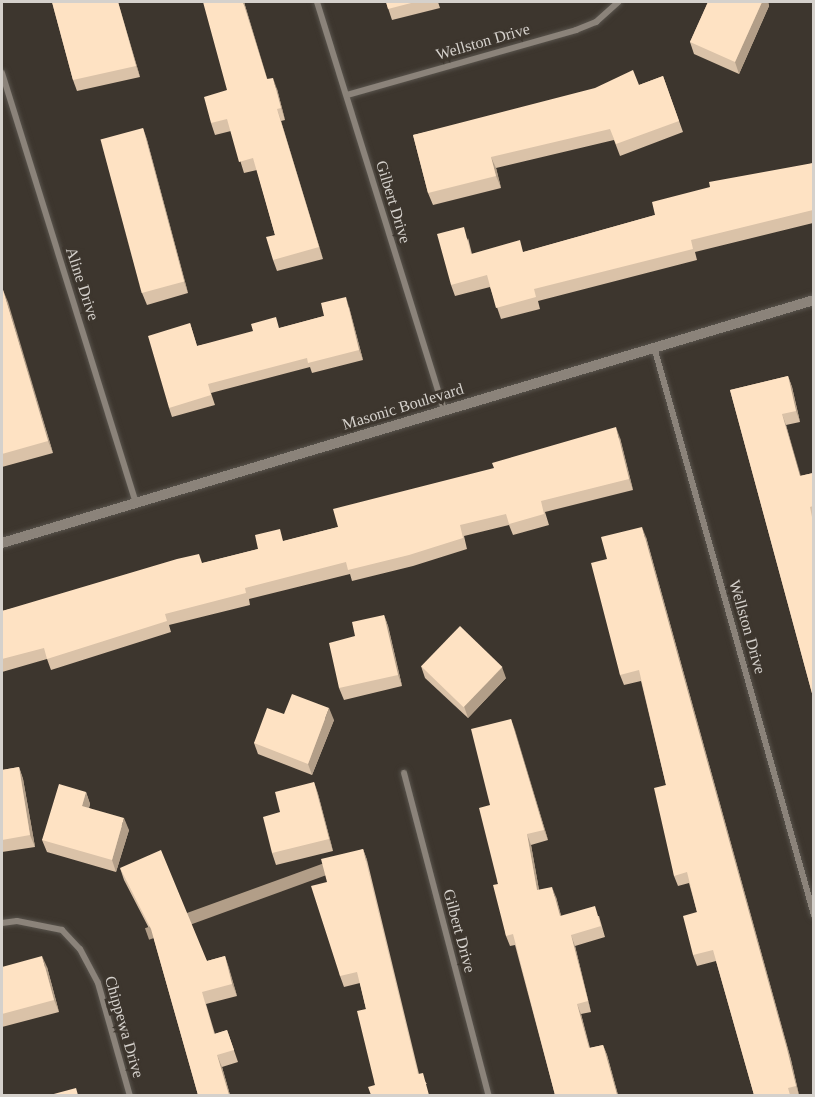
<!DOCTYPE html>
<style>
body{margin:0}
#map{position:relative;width:815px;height:1097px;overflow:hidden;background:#3d362e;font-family:Georgia,serif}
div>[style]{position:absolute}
.roads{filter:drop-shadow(0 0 2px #59544d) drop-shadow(0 0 2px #59544d)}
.minor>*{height:6px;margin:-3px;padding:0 3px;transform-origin:3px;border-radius:3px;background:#8b837a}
.tertiary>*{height:10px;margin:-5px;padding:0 5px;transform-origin:5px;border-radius:5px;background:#8b837a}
.wall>*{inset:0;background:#dac2a8}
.shaded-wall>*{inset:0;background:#b29e88;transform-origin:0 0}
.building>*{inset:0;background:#fee2c3;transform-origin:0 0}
span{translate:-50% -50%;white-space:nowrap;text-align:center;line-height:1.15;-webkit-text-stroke:6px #3d362e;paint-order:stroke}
.street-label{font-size:16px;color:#d5d1cc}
.frame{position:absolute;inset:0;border:3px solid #d5d1cc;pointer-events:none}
</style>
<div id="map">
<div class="roads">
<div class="minor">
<div style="left:317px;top:2px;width:428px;rotate:72.7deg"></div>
<div style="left:2px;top:73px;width:450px;rotate:72.7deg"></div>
<div style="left:347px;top:95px;width:238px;rotate:-15.8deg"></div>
<div style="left:576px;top:30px;width:22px;rotate:-22deg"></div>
<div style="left:596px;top:22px;width:30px;rotate:-42deg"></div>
<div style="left:654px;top:347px;width:590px;rotate:74.27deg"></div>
<div style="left:404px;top:773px;width:334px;rotate:75.3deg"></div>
<div style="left:2px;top:923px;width:15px;rotate:-8deg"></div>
<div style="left:17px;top:921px;width:46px;rotate:11.3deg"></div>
<div style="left:62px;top:930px;width:26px;rotate:47deg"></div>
<div style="left:80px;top:949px;width:38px;rotate:62deg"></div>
<div style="left:98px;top:983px;width:117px;rotate:74.2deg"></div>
</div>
<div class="tertiary">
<div style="left:2px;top:543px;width:848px;rotate:-16.66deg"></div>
</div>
</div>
<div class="wall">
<div style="clip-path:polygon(52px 2px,118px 2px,140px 77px,77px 91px,73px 80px)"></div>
<div style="clip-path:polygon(244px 2px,267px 79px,277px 89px,285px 120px,281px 121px,323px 259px,277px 271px,273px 260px,275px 235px,257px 170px,244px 173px,231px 131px,215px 135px,211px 123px,227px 90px)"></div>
<div style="clip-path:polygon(386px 2px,438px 2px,440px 8px,392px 20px)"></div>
<div style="clip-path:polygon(708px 2px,768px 2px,769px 6px,739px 74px,694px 54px,690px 42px)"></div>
<div style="clip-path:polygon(663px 76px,683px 132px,620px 156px,614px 140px,496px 168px,501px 188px,433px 205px,428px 193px,413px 135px,639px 85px)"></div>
<div style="clip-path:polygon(143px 128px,147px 140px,188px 293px,147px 305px,142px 293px)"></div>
<div style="clip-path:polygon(813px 163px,813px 223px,695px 252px,697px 260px,538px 301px,540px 309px,501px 319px,490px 287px,455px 296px,451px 285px,468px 238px,472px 254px,524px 252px,655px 215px)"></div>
<div style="clip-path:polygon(3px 290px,53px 453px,2px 467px,2px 291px)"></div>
<div style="clip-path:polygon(349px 307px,363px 360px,312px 373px,310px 367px,211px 393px,215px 405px,172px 417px,169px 408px,190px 323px,197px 346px,280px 328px,324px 316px)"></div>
<div style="clip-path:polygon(788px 376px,792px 387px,800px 422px,786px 425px,800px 476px,813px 473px,813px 697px,730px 390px)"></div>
<div style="clip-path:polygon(620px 438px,633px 490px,545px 512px,549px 525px,513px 535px,509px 525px,464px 536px,467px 549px,413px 566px,352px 581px,350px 574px,249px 599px,250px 605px,169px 625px,171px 632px,51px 670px,47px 659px,2px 672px,2px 611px,203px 563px,258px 549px,284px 541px,338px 527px)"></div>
<div style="clip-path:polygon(646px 537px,791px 1060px,799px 1095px,754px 1095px,716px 961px,697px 966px,693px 955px,697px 912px,689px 883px,678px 886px,674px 876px,666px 785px,641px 681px,624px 685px,620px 675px,607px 559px)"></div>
<div style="clip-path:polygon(384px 615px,388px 626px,402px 686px,344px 700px,339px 688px,355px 636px)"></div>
<div style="clip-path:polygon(421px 666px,506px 678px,468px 718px,425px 678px)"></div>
<div style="clip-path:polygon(284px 714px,334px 720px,312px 775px,258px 754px,254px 743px)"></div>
<div style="clip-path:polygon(511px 719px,548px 840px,531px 845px,539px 890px,556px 897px,561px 916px,599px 916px,605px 937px,575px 946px,591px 1012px,581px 1014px,590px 1048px,603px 1045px,607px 1055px,618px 1095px,555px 1095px,515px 945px,510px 946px,506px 936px,498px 884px,490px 805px)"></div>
<div style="clip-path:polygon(19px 767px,23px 779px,35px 847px,2px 852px,2px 770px)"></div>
<div style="clip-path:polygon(314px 782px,318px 794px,333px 851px,276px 865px,272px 853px,280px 812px)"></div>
<div style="clip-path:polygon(86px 792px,90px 804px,89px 808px,129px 830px,116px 872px,47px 852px,42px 840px)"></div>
<div style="clip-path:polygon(363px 849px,367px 860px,419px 1074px,427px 1084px,375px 1085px,366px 1009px,360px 983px,344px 987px,340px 976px,327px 882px)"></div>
<div style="clip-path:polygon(120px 868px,207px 961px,225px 956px,237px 996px,206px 1004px,215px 1034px,227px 1030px,238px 1062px,222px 1067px,230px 1095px,198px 1095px,153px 936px,124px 880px)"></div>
<div style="clip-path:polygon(2px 967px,47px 967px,59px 1012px,2px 1027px)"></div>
</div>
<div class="shaded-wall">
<div style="clip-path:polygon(118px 2px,140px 77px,136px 66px)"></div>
<div style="clip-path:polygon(243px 2px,244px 2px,271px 91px,267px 79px)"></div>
<div style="clip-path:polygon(762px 2px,768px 2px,769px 6px,739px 74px,735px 62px)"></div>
<div style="clip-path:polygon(273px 78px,277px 89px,285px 120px,281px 108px)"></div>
<div style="clip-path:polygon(277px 109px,281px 121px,323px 259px,319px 247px)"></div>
<div style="clip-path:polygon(143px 128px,147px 140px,188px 293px,184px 282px)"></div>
<div style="clip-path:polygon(491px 157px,496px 168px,501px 188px,496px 176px)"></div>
<div style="clip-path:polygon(3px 290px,8px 302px,53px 453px,48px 441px)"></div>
<div style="clip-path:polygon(346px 297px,349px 307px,363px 360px,359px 350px)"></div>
<div style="clip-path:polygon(788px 376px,792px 387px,800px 422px,796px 411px)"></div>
<div style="clip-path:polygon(782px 414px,786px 425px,804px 487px,800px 476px)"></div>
<div style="clip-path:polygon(616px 427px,620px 438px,633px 490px,629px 479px)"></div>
<div style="clip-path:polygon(642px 527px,646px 537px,791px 1060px,799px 1095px,796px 1086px)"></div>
<div style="clip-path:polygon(384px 615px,388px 626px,402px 686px,398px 675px)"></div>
<div style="clip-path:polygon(502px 667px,506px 678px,468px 718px,464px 706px)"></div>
<div style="clip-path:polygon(329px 708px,334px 720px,312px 775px,308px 764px)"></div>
<div style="clip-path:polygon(511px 719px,515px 730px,548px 840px,544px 830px)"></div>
<div style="clip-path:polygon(19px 767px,23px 779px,35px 847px,30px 835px)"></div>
<div style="clip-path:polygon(314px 782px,318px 794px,333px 851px,329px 839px)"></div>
<div style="clip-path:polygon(86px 792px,90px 804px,86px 818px,82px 806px)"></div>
<div style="clip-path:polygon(124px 818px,129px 830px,116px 872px,112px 860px)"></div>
<div style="clip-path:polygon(527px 834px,531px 845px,541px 901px,537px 890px)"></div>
<div style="left:363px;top:849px;width:12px;height:232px;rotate:70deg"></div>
<div style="clip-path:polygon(552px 887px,556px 897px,564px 926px,560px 916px)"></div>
<div style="clip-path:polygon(571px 935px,575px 946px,591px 1012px,588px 1001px)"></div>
<div style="clip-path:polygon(42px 956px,47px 967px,59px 1012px,54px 1000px)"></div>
<div style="clip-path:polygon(225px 956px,229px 968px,237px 996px,232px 984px)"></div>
<div style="clip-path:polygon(577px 1004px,581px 1014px,592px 1059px)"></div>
<div style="clip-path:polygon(603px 1045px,607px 1055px,618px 1095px,617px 1095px)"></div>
<div style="clip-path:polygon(217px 1055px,222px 1067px,230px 1095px,229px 1095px)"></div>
</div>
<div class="building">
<div style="clip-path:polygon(52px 2px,118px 2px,136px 66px,73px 80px)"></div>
<div style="clip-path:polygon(203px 2px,243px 2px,267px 79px,273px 78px,281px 108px,277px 109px,319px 247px,273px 260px,266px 237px,275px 235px,253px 158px,239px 162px,227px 119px,211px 123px,204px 97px,227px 90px)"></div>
<div style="clip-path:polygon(386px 2px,415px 2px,388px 9px)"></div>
<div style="clip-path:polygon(708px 2px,762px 2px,735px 62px,690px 42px)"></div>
<div style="clip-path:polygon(633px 70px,639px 85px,663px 76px,679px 121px,616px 144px,610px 129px,491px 157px,496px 176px,428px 193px,413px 135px,595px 88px)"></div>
<div style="left:143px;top:128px;width:159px;height:44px;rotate:75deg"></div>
<div style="clip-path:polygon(813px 163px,813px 210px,691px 240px,693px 249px,534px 289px,536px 297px,496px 308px,487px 275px,451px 285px,437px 234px,464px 227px,471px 254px,520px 240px,523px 252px,655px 215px,652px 202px,710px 187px,709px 182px)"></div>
<div style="clip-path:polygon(3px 290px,48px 441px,2px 454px,2px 291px)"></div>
<div style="clip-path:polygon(346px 297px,359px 350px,308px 363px,307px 358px,208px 384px,211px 395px,169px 408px,148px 336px,190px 323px,197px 346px,253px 331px,251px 324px,276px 317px,279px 328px,324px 316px,321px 303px)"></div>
<div style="clip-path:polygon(788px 376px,796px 411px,782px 414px,800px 476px,813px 473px,813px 506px,810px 507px,813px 522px,813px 697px,730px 390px)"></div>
<div style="clip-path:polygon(616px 427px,629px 479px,541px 501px,544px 514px,509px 524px,506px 514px,460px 525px,463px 538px,409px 555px,348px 570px,346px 562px,245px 588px,246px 593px,165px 614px,167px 621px,47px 659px,44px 648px,2px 659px,2px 611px,177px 559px,199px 554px,202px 563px,258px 549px,255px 535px,280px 529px,283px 541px,338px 527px,333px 509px,494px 468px,492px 463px)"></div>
<div style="clip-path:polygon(642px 527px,787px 1049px,796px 1086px,788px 1088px,790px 1095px,754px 1095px,713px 950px,693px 955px,683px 916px,697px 912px,687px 872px,674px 876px,654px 788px,666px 785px,639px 670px,620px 675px,591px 563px,607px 559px,601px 537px)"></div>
<div style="clip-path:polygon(384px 615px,398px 675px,339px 688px,329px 643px,355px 636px,352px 622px)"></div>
<div style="left:460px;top:626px;width:59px;height:56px;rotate:44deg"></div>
<div style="clip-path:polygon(292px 694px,329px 708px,308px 764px,254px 743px,267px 708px,284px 714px)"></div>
<div style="clip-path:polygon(511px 719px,544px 830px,527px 834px,537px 890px,552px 887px,560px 916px,595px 906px,601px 926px,571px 935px,588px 1001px,577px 1004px,589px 1048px,603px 1045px,617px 1095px,555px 1095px,513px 934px,506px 936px,493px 885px,498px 884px,479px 808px,490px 805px,471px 729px)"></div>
<div style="clip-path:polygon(19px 767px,30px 835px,2px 840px,2px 770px)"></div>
<div style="clip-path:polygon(314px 782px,329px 839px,272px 853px,263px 817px,280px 812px,275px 792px)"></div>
<div style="clip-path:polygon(59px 784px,86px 792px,82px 806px,124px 818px,112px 860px,42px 840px)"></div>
<div style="clip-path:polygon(363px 849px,418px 1074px,423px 1073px,429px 1095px,371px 1095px,368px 1087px,375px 1085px,357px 1011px,366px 1009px,357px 972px,340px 976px,311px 886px,327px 882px,321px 859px)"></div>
<div style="clip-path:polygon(161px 850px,207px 961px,225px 956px,232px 984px,202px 992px,214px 1034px,227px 1030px,234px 1050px,217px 1055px,229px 1095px,198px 1095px,151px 929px,120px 868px)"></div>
<div style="clip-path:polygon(42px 956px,54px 1000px,2px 1014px,2px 967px)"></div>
<div style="clip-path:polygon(76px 1088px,78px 1095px,50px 1095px)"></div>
</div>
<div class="street-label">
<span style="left:483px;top:42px;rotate:-16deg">Wellston Drive</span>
<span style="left:393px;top:202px;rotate:73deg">Gilbert Drive</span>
<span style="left:82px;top:284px;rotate:72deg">Aline Drive</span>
<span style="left:403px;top:407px;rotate:-17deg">Masonic Boulevard</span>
<span style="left:747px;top:627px;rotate:74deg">Wellston Drive</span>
<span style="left:459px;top:931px;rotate:75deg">Gilbert Drive</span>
<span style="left:124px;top:1027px;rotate:74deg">Chippewa Drive</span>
</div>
<div class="frame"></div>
</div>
